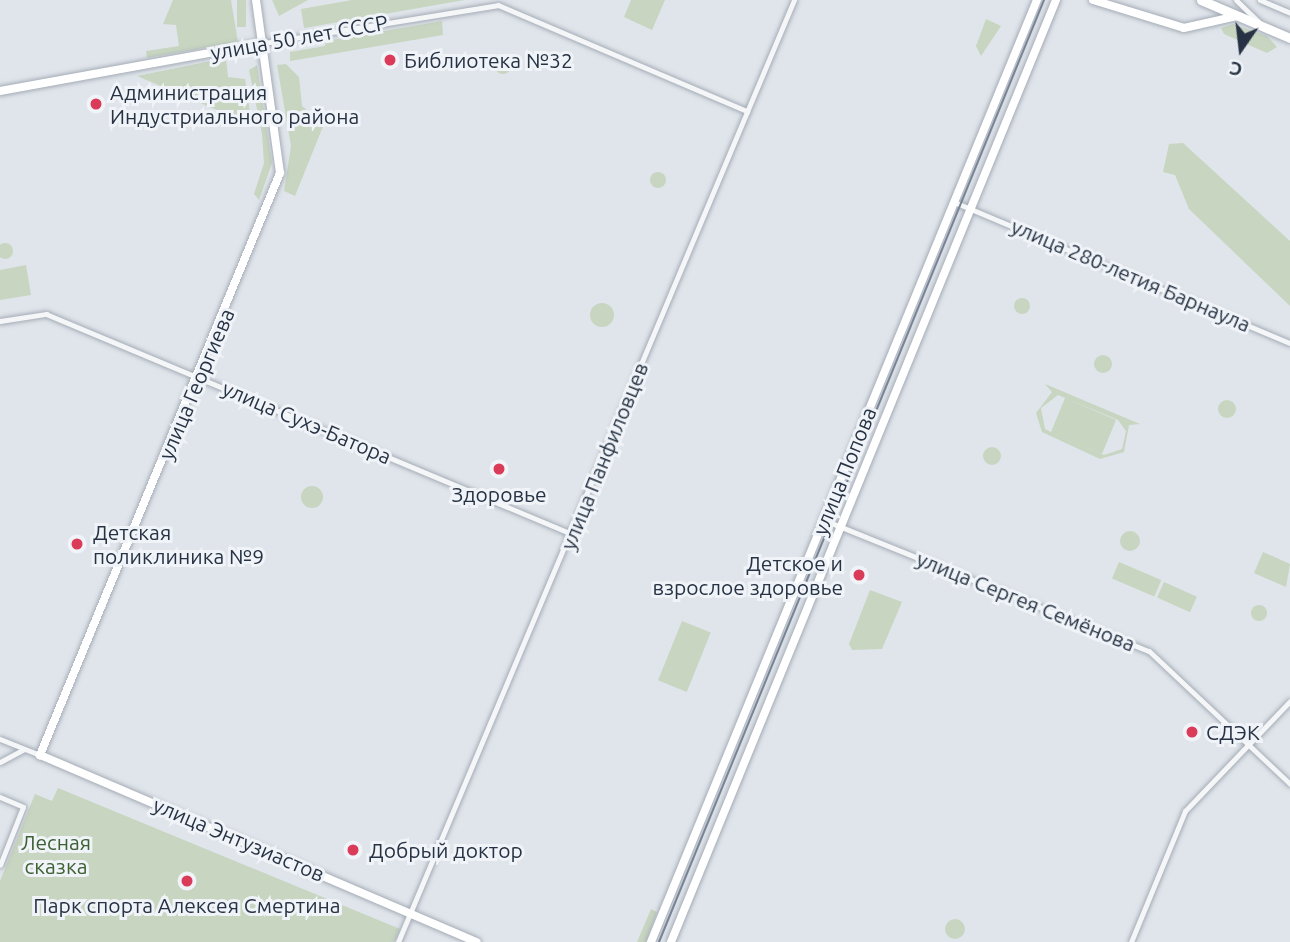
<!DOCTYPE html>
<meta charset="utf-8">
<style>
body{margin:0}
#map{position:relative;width:1290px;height:942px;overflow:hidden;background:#e0e5eb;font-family:Ubuntu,sans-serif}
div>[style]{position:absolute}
.green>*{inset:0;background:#c7d5c1;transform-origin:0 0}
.round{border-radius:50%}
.roads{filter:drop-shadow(0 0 2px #a5acb6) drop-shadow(0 0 2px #a5acb6)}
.street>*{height:5px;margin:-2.5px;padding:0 2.5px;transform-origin:2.5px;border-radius:2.5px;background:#f4f6f8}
.secondary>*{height:8px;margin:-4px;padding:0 4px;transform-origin:4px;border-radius:4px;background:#fff}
.primary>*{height:9px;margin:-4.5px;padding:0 4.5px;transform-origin:4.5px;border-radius:4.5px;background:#fff}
.tram>*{height:2px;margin:-1px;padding:0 1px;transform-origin:1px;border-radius:1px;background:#788496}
.dots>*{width:19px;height:19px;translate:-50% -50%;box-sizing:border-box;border:4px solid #f0f4f8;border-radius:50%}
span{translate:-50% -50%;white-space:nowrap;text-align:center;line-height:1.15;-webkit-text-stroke:6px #f0f4f8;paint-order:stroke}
.street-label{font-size:21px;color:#273344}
.poi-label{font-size:21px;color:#273344}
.left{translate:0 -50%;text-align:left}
.right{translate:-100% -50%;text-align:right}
.park-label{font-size:21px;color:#3d6133}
.north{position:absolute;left:1206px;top:14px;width:70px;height:70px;-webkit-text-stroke:5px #f0f4f8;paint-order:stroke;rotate:194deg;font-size:19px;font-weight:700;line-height:28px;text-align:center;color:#273344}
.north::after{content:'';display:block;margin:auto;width:24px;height:32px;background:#273344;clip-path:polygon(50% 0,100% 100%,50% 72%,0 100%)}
</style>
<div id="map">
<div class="green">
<div style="clip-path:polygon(173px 0,231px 0,238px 42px,147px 58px,146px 51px,179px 46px,176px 25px,163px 24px)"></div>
<div style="left:237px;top:0;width:9px;height:27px"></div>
<div style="clip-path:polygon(272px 0,308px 0,279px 16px)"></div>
<div style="clip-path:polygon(352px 0,465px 0,304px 28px,301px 9px)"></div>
<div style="clip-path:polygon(631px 0,665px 0,652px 30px,624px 17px)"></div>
<div style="clip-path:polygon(986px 19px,1001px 26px,981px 56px,976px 46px)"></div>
<div style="clip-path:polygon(442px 21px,443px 35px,290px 61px,290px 52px,325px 46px,326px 41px)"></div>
<div style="clip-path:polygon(1233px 24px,1267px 36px,1277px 47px,1267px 53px,1224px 34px,1221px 28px)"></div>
<div style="clip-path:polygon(226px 58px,228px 77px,245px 79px,252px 125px,137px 76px)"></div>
<div class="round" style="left:495px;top:58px;width:16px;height:16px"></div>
<div style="clip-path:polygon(286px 64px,299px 77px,302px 106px,324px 124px,295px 196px,284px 191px,291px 146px,277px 65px)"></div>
<div style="clip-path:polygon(257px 65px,272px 163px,259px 200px,254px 194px,264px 163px,262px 134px,249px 70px)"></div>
<div style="clip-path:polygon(1183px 143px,1290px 241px,1290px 306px,1189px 209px,1175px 175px,1163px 172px,1169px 144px)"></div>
<div class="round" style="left:650px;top:172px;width:16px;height:16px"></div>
<div class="round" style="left:-3px;top:243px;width:16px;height:16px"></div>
<div style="clip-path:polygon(26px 265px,31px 295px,0 300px,0 270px)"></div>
<div class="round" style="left:1014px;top:298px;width:16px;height:16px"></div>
<div class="round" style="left:590px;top:303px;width:24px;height:24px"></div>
<div class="round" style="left:1094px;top:355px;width:18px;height:18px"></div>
<div style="clip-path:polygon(evenodd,1045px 384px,1140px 424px,1129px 425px,1124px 452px,1100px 459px,1042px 432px,1036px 413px,1052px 392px,1045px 384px,1058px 395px,1118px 420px,1126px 431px,1122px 449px,1104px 455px,1051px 433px,1102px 454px,1116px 420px,1065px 398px,1051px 432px,1045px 429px,1041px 408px,1058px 395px)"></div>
<div class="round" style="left:1218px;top:400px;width:18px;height:18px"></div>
<div class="round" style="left:983px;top:447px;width:18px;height:18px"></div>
<div class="round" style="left:301px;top:486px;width:22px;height:22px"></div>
<div class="round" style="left:1120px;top:531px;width:20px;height:20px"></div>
<div style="clip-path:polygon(1263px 552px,1290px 564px,1286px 587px,1254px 573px)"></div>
<div style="left:1119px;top:562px;width:46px;height:18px;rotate:23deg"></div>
<div style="left:1164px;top:582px;width:36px;height:17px;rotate:24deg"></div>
<div style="clip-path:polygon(870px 590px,902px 602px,882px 649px,852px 650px,849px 644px)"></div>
<div class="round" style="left:1251px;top:605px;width:16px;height:16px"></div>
<div style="left:682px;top:621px;width:31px;height:64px;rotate:22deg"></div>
<div style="clip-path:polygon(58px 788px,400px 929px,394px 942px,0 942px,0 881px,35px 794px,52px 801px)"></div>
<div style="clip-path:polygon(651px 909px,657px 912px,646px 942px,637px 942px)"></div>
<div class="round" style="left:945px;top:919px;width:20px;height:20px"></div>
</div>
<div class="roads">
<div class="street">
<div style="left:1236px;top:0;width:32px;rotate:44deg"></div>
<div style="left:1260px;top:0;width:33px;rotate:23deg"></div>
<div style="left:264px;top:43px;width:237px;rotate:-9.2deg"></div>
<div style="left:498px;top:5px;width:271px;rotate:23.1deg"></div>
<div style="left:954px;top:202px;width:364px;rotate:22.8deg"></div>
<div style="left:0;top:321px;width:47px;rotate:-8.7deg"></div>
<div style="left:46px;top:314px;width:570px;rotate:22.7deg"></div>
<div style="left:824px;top:520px;width:350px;rotate:22deg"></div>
<div style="left:1149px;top:651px;width:194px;rotate:43.3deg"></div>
<div style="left:0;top:739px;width:43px;rotate:21.8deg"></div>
<div style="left:0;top:762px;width:27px;rotate:-28deg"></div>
<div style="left:0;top:797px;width:25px;rotate:23deg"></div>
<div style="left:23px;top:807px;width:62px;rotate:111.6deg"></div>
<div style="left:398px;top:942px;width:1022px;rotate:-67.2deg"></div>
<div style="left:1131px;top:942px;width:142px;rotate:-67.6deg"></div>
<div style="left:1185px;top:811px;width:152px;rotate:-46.3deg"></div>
</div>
<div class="secondary">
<div style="left:256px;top:0;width:175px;rotate:82.1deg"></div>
<div style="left:280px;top:173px;width:630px;rotate:112.41deg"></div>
<div style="left:40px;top:755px;width:475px;rotate:23.2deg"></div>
<div style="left:1093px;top:0;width:95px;rotate:17.1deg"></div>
<div style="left:1184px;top:28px;width:54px;rotate:-12.8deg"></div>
<div style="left:0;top:91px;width:268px;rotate:-10.3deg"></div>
<div style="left:651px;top:942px;width:1018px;rotate:-67.72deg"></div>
<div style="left:671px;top:942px;width:1018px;rotate:-67.77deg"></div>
</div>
<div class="primary">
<div style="left:1201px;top:0;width:97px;rotate:23.1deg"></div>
</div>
</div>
<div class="tram">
<div style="left:659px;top:942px;width:1018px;rotate:-67.77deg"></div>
</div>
<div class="dots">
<div style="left:390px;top:60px;background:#da3b58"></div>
<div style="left:96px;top:104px;background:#da3b58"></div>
<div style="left:499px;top:469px;background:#da3b58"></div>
<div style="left:77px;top:544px;background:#da3b58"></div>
<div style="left:859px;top:575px;background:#da3b58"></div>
<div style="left:1192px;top:732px;background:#da3b58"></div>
<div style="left:353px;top:850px;background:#da3b58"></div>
<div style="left:187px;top:881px;background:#da3b58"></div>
</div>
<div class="street-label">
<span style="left:299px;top:37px;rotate:-10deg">улица 50 лет СССР</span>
<span style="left:1131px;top:275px;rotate:23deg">улица 280-летия Барнаула</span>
<span style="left:196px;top:384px;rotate:-67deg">улица Георгиева</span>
<span style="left:307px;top:422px;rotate:23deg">улица Сухэ-Батора</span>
<span style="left:604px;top:456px;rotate:-68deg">улица Панфиловцев</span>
<span style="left:844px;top:471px;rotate:-68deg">улица Попова</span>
<span style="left:1026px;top:601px;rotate:22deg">улица Сергея Семёнова</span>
<span style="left:239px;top:839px;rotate:23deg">улица Энтузиастов</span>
</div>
<div class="poi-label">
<span class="left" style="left:404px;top:60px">Библиотека №32</span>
<span class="left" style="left:110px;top:104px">Администрация<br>Индустриального района</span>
<span style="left:499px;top:494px">Здоровье</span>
<span class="left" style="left:93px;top:544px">Детская<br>поликлиника №9</span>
<span class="right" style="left:843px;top:575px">Детское и<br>взрослое здоровье</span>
<span class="left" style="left:1206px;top:732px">СДЭК</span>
<span class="left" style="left:369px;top:850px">Добрый доктор</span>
<span style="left:187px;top:905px">Парк спорта Алексея Смертина</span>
</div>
<div class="park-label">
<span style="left:56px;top:854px">Лесная<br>сказка</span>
</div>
<div class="north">С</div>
</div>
